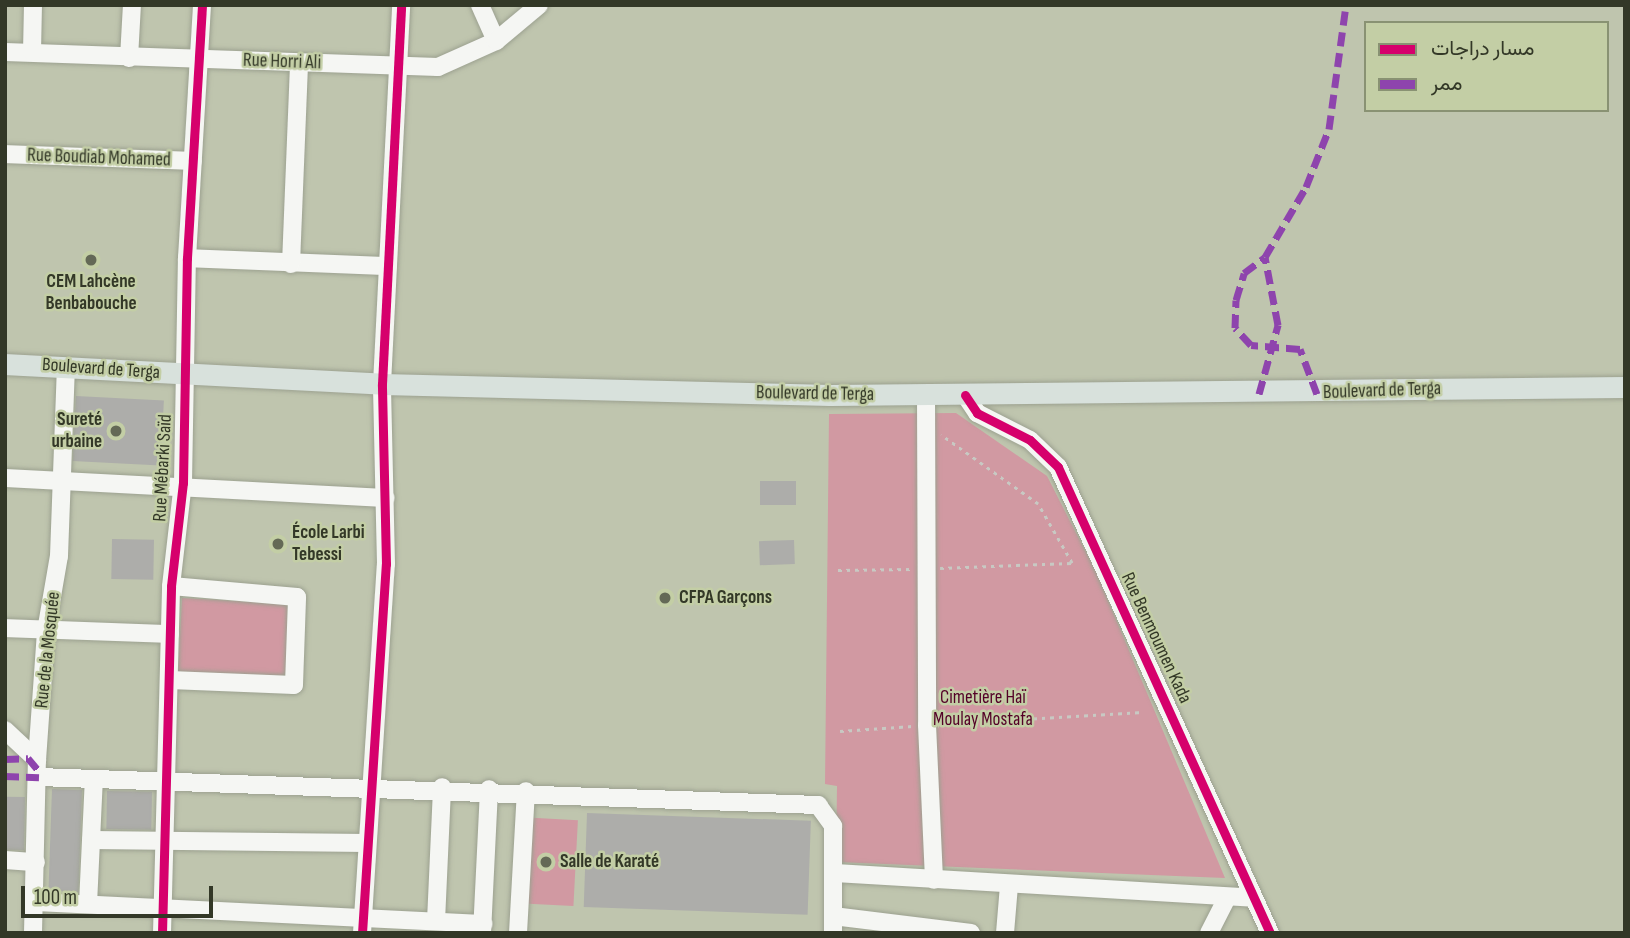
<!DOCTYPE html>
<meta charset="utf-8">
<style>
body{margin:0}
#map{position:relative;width:1630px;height:938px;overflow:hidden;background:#bfc5ae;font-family:"Sofia Sans Condensed",Vazirmatn,sans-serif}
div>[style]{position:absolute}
.green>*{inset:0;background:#d199a2;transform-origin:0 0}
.building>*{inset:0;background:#adadaa;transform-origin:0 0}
.path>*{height:2.5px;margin-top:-1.25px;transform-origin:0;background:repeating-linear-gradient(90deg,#c8c9c3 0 3.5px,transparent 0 8.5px)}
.roads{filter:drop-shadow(0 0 2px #9ca190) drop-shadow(0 0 2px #9ca190)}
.minor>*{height:18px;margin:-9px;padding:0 9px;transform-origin:9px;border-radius:9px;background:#f5f6f3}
.major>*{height:21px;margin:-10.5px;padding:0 10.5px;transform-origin:10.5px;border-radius:10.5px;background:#d8e1dc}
.quiet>*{height:7px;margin-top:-3.5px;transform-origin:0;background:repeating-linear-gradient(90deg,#8e44ad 0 14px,transparent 0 21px)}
.cycleway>*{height:9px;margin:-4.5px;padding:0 4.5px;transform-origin:4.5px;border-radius:4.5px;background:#d6006c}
.dots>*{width:19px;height:19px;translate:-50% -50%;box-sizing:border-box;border:4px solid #c3cea5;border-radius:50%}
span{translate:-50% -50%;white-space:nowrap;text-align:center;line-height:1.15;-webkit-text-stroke:5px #c3cea5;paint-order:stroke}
.street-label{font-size:19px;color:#333827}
.poi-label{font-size:19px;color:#333827;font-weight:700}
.right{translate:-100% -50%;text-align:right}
.left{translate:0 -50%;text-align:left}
.park-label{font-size:19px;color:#540027}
.frame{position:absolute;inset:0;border:7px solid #333827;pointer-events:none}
.legend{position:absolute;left:1364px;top:21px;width:245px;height:91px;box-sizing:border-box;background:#c3cea5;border:2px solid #899273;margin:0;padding:9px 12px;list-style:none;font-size:21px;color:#333827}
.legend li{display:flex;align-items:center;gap:14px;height:35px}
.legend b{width:35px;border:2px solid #899273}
.scale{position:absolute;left:21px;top:886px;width:192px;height:32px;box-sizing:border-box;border:4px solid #333827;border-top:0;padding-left:9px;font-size:21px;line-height:24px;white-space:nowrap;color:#333827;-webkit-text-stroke:5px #c3cea5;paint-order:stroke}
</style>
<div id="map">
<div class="green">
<div style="clip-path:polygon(956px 413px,1047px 476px,1096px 572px,1225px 878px,836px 862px,837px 786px,825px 784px,829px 414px)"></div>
<div style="left:182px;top:598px;width:110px;height:77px;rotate:3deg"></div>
<div style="left:518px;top:817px;width:60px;height:86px;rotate:3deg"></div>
</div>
<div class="building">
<div style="left:76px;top:396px;width:88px;height:65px;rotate:3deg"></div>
<div style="left:760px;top:481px;width:36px;height:24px"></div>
<div style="left:112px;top:539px;width:42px;height:40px;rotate:1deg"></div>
<div style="left:794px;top:540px;width:24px;height:35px;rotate:88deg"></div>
<div style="left:52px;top:789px;width:30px;height:102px;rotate:2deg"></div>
<div style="left:107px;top:791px;width:45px;height:38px;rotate:1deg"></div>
<div style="left:25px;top:797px;width:53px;height:20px;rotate:91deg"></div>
<div style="left:587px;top:813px;width:224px;height:94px;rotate:2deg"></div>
</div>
<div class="path">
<div style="left:940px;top:568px;width:132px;rotate:-2.2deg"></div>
<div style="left:1072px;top:563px;width:68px;rotate:-120deg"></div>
<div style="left:1038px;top:504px;width:119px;rotate:-144.6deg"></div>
<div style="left:838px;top:570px;width:74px;rotate:-0.8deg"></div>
<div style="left:940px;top:724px;width:203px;rotate:-3.4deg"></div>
<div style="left:840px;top:731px;width:73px;rotate:-3.9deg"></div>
</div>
<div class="roads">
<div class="minor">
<div style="left:480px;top:5px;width:39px;rotate:66deg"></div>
<div style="left:5px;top:52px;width:433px;rotate:2deg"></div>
<div style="left:438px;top:67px;width:64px;rotate:-24.1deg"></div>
<div style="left:496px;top:41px;width:56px;rotate:-39.9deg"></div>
<div style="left:32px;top:52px;width:47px;rotate:-88.8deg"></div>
<div style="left:129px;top:58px;width:53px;rotate:-86.8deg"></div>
<div style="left:5px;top:154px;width:188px;rotate:2.1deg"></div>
<div style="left:187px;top:258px;width:201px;rotate:2.3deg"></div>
<div style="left:291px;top:264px;width:201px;rotate:-87.7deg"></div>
<div style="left:926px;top:394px;width:331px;rotate:89.8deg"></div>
<div style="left:927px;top:725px;width:155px;rotate:87.4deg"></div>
<div style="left:965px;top:395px;width:22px;rotate:56deg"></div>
<div style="left:977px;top:413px;width:59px;rotate:27deg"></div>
<div style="left:1030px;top:440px;width:39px;rotate:44deg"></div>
<div style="left:1058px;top:467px;width:512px;rotate:65.54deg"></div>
<div style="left:5px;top:478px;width:381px;rotate:3deg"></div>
<div style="left:5px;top:628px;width:165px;rotate:2.1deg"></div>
<div style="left:170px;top:680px;width:124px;rotate:2.3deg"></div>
<div style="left:294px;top:685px;width:88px;rotate:-88deg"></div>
<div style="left:297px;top:597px;width:126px;rotate:-175deg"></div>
<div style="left:5px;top:730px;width:44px;rotate:43.2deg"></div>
<div style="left:39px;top:777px;width:780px;rotate:2.06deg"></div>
<div style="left:818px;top:805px;width:26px;rotate:54deg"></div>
<div style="left:833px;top:826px;width:107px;rotate:90deg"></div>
<div style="left:91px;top:840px;width:276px;rotate:0.6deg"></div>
<div style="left:5px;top:860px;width:31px;rotate:4deg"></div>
<div style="left:835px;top:873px;width:419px;rotate:3.4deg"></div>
<div style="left:35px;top:902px;width:449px;rotate:2.8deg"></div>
<div style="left:88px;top:904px;width:125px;rotate:-87.3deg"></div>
<div style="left:833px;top:916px;width:139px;rotate:7deg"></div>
<div style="left:436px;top:921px;width:134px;rotate:-87.4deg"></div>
<div style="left:33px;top:933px;width:173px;rotate:-88.7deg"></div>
<div style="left:37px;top:760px;width:129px;rotate:-86deg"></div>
<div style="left:46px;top:631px;width:76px;rotate:-80.2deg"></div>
<div style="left:59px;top:556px;width:189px;rotate:-87.9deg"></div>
<div style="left:162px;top:933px;width:347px;rotate:-88.5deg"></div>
<div style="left:171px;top:586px;width:104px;rotate:-83.4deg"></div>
<div style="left:183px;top:483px;width:225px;rotate:-89deg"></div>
<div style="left:187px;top:258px;width:253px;rotate:-86.6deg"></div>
<div style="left:362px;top:933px;width:370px;rotate:-86.3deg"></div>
<div style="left:386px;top:564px;width:180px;rotate:-91.3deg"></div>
<div style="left:382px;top:384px;width:379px;rotate:-87.1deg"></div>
<div style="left:482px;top:933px;width:144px;rotate:-87.2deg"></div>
<div style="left:518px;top:933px;width:142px;rotate:-86.8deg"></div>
<div style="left:1005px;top:933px;width:48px;rotate:-85.2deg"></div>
<div style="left:1209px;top:933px;width:39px;rotate:-63deg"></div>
</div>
<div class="major">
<div style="left:5px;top:364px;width:378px;rotate:3deg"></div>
<div style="left:382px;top:384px;width:448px;rotate:1.4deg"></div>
<div style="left:830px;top:395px;width:795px;rotate:-0.58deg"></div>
</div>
</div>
<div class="quiet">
<div style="left:1259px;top:394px;width:72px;rotate:-74.6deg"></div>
<div style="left:1278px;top:325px;width:69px;rotate:-100.8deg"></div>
<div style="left:1317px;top:394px;width:48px;rotate:-110.7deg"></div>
<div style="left:1300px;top:349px;width:49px;rotate:-175.3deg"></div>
<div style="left:1251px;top:345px;width:23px;rotate:-133deg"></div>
<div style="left:1235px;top:328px;width:28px;rotate:-88deg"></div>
<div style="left:1236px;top:300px;width:28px;rotate:-73deg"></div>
<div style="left:1244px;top:273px;width:26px;rotate:-37deg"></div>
<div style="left:1265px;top:257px;width:81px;rotate:-59.6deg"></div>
<div style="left:1306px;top:187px;width:62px;rotate:-68.4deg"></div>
<div style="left:1329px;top:129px;width:125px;rotate:-82.2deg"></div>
<div style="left:5px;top:759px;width:23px;rotate:-2deg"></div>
<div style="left:28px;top:758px;width:16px;rotate:50deg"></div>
<div style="left:5px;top:776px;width:34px;rotate:2deg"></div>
</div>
<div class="cycleway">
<div style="left:965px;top:395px;width:22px;rotate:56deg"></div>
<div style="left:977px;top:413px;width:59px;rotate:27deg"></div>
<div style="left:1030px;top:440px;width:39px;rotate:44deg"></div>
<div style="left:1058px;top:467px;width:512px;rotate:65.54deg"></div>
<div style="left:162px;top:933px;width:347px;rotate:-88.5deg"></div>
<div style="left:171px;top:586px;width:104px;rotate:-83.4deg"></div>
<div style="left:183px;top:483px;width:225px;rotate:-89deg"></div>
<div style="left:187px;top:258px;width:253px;rotate:-86.6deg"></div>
<div style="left:362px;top:933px;width:370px;rotate:-86.3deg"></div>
<div style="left:386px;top:564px;width:180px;rotate:-91.3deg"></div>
<div style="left:382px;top:384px;width:379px;rotate:-87.1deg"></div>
</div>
<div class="dots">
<div style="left:91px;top:260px;background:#646956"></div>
<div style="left:116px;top:431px;background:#646956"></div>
<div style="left:278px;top:544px;background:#646956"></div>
<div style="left:665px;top:598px;background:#646956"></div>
<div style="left:546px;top:862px;background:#646956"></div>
</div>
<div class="street-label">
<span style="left:282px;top:62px;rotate:2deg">Rue Horri Ali</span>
<span style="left:99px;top:158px;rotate:2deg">Rue Boudiab Mohamed</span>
<span style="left:101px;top:369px;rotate:4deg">Boulevard de Terga</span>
<span style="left:1382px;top:391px;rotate:-2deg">Boulevard de Terga</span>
<span style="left:815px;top:394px;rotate:1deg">Boulevard de Terga</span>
<span style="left:163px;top:468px;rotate:-87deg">Rue Mébarki Saïd</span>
<span style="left:1156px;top:638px;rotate:65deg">Rue Benmoumen Kada</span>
<span style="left:48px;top:650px;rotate:-84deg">Rue de la Mosquée</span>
</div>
<div class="poi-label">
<span style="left:91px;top:293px">CEM Lahcène<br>Benbabouche</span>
<span class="right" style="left:102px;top:431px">Sureté<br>urbaine</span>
<span class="left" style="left:292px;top:544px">École Larbi<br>Tebessi</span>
<span class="left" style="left:679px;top:598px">CFPA Garçons</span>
<span class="left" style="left:560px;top:862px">Salle de Karaté</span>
</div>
<div class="park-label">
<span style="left:983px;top:709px">Cimetière Haï<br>Moulay Mostafa</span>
</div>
<div class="frame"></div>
<ul class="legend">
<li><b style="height:9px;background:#d6006c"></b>مسار دراجات</li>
<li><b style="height:9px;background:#8e44ad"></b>ممر</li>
</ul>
<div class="scale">100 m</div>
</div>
